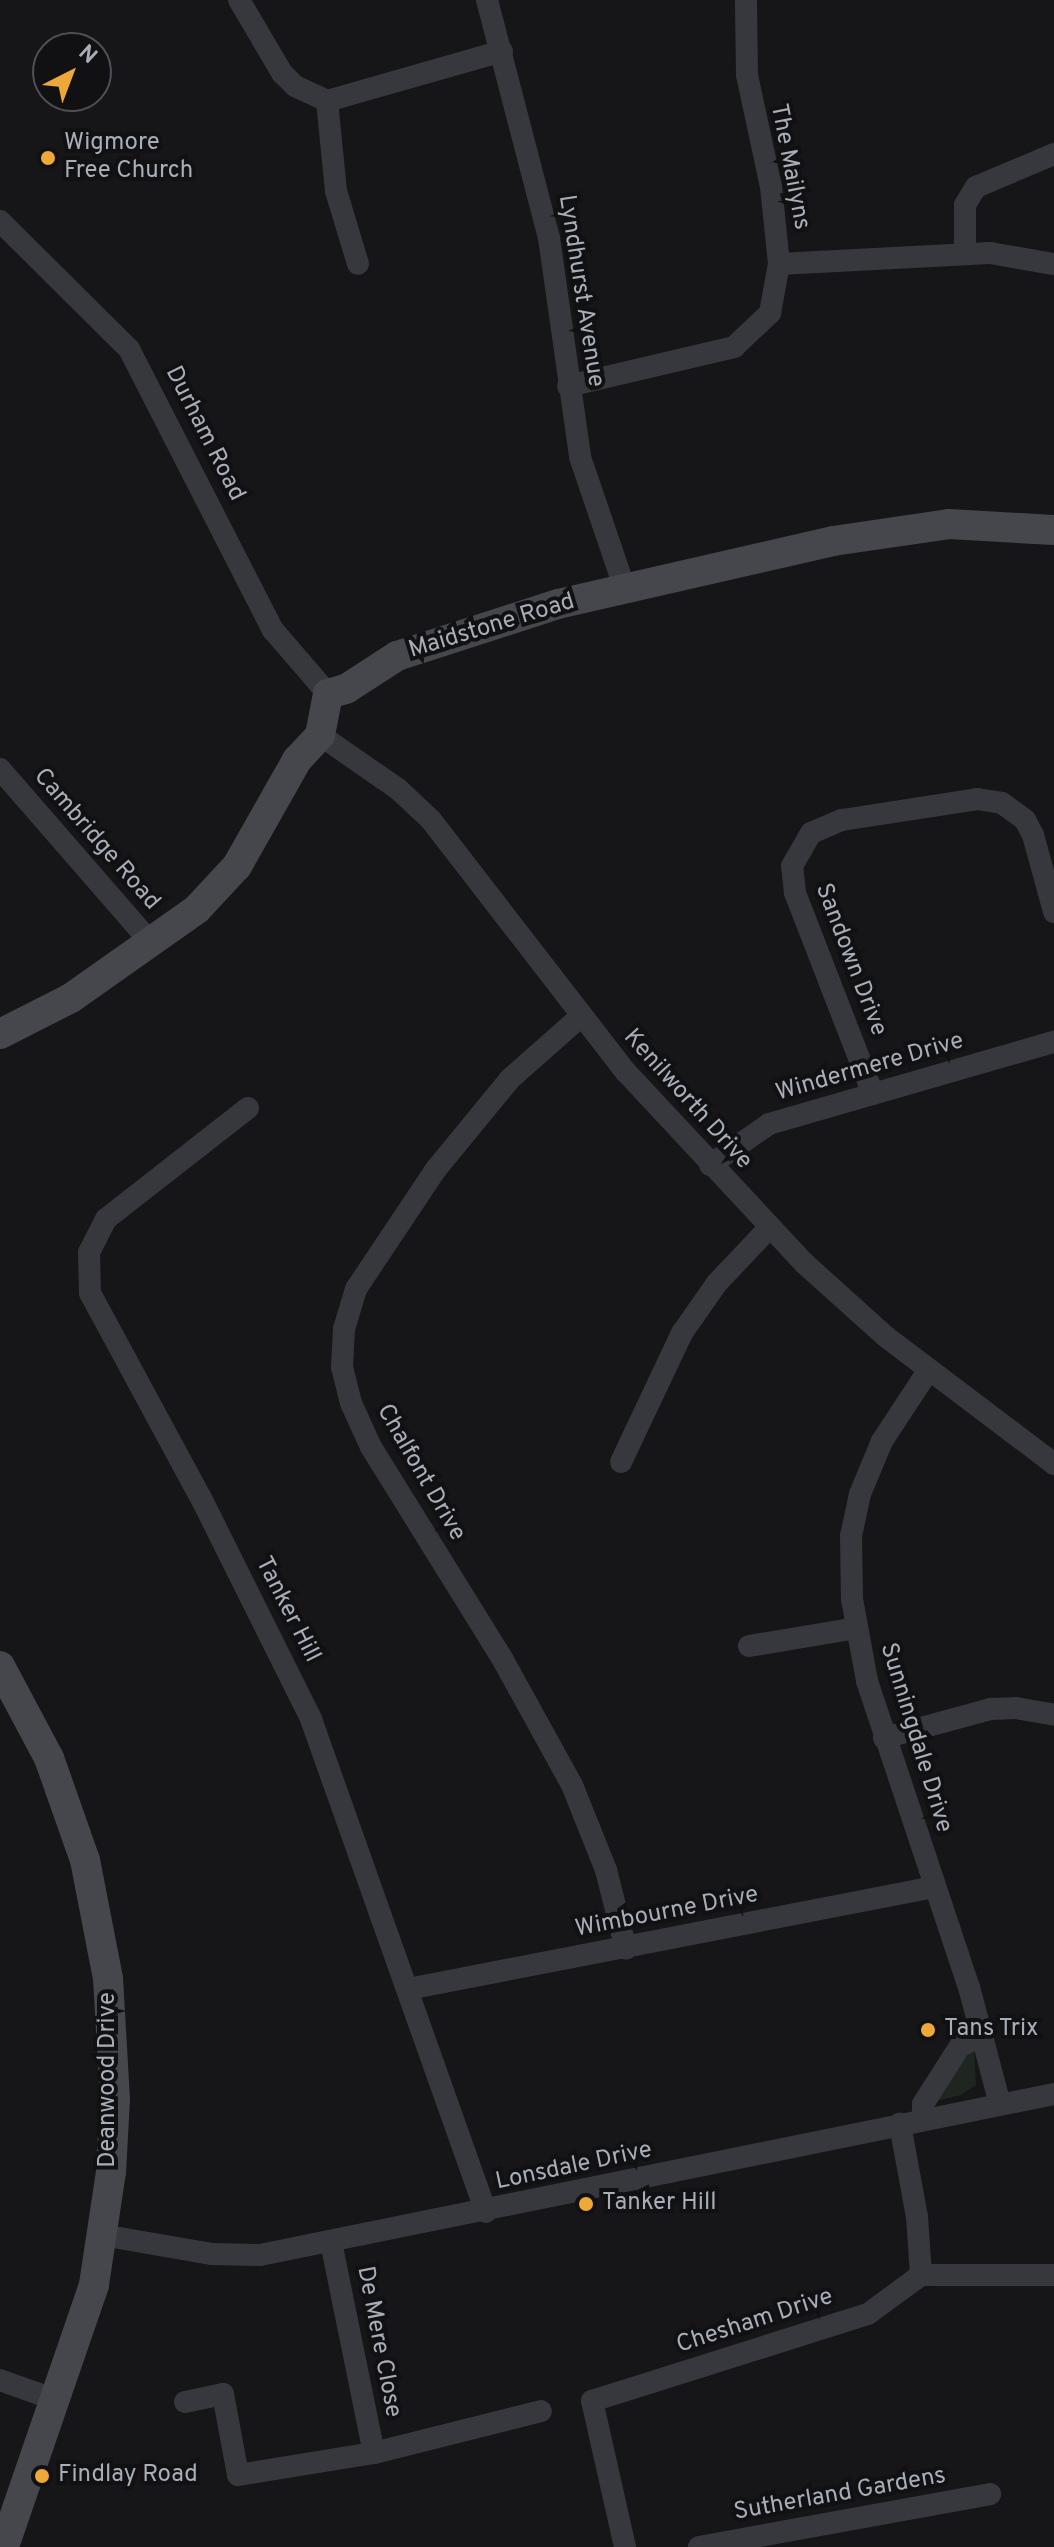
<!DOCTYPE html>
<style>
body{margin:0}
#map{position:relative;width:1054px;height:2547px;overflow:hidden;background:#161618;font-family:Overpass,sans-serif}
div>[style]{position:absolute}
.green>*{inset:0;background:#1e261f}
.street>*{height:22px;margin:-11px;padding:0 11px;transform-origin:11px;border-radius:11px;background:#37383d}
.secondary>*{height:30px;margin:-15px;padding:0 15px;transform-origin:15px;border-radius:15px;background:#45474d}
.dots>*{width:22px;height:22px;translate:-50% -50%;box-sizing:border-box;border:4px solid #111113;border-radius:50%}
span{translate:-50% -50%;white-space:nowrap;text-align:center;line-height:1.15;-webkit-text-stroke:8px #111113;paint-order:stroke}
.poi-label{font-size:24px;color:#a8aeb8}
.left{translate:0 -50%;text-align:left}
.street-label{font-size:24px;color:#a8aeb8}
.north{position:absolute;left:32px;top:32px;width:80px;height:80px;box-sizing:border-box;background:#111113;border:2px solid #4d5055;border-radius:50%;rotate:42deg;font-size:22px;font-weight:700;line-height:32px;text-align:center;color:#a8aeb8}
.north::after{content:'';display:block;margin:auto;width:28px;height:36px;background:#eda839;clip-path:polygon(50% 0,100% 100%,50% 72%,0 100%)}
</style>
<div id="map">
<div class="green">
<div style="clip-path:polygon(974px 2049px,976px 2085px,961px 2095px,932px 2102px,963px 2052px)"></div>
</div>
<div class="street">
<div style="left:239px;top:0;width:85px;rotate:59.5deg"></div>
<div style="left:282px;top:73px;width:18px;rotate:45deg"></div>
<div style="left:295px;top:86px;width:35px;rotate:25deg"></div>
<div style="left:327px;top:101px;width:182px;rotate:-15.9deg"></div>
<div style="left:487px;top:0;width:246px;rotate:75.4deg"></div>
<div style="left:549px;top:238px;width:221px;rotate:81.9deg"></div>
<div style="left:580px;top:457px;width:139px;rotate:71.2deg"></div>
<div style="left:327px;top:101px;width:90px;rotate:84.3deg"></div>
<div style="left:336px;top:191px;width:76px;rotate:73.2deg"></div>
<div style="left:0;top:221px;width:182px;rotate:44.8deg"></div>
<div style="left:129px;top:349px;width:316px;rotate:62.9deg"></div>
<div style="left:273px;top:630px;width:84px;rotate:49.3deg"></div>
<div style="left:965px;top:254px;width:49px;rotate:-90deg"></div>
<div style="left:965px;top:205px;width:21px;rotate:-59deg"></div>
<div style="left:976px;top:187px;width:85px;rotate:-22.9deg"></div>
<div style="left:779px;top:264px;width:211px;rotate:-3deg"></div>
<div style="left:990px;top:253px;width:65px;rotate:9.8deg"></div>
<div style="left:568px;top:386px;width:171px;rotate:-13.2deg"></div>
<div style="left:734px;top:347px;width:50px;rotate:-43.4deg"></div>
<div style="left:770px;top:313px;width:50px;rotate:-79.6deg"></div>
<div style="left:779px;top:264px;width:77px;rotate:-95.9deg"></div>
<div style="left:771px;top:187px;width:115px;rotate:-102.1deg"></div>
<div style="left:747px;top:75px;width:75px;rotate:-90.8deg"></div>
<div style="left:320px;top:735px;width:95px;rotate:34.7deg"></div>
<div style="left:398px;top:789px;width:45px;rotate:43.2deg"></div>
<div style="left:431px;top:820px;width:319px;rotate:52.3deg"></div>
<div style="left:626px;top:1072px;width:261px;rotate:47deg"></div>
<div style="left:804px;top:1263px;width:109px;rotate:42deg"></div>
<div style="left:885px;top:1336px;width:212px;rotate:37.1deg"></div>
<div style="left:0;top:769px;width:232px;rotate:49deg"></div>
<div style="left:580px;top:1017px;width:94px;rotate:138.5deg"></div>
<div style="left:510px;top:1079px;width:117px;rotate:129.4deg"></div>
<div style="left:436px;top:1169px;width:144px;rotate:123.7deg"></div>
<div style="left:356px;top:1289px;width:42px;rotate:106.7deg"></div>
<div style="left:344px;top:1329px;width:38px;rotate:93deg"></div>
<div style="left:342px;top:1367px;width:37px;rotate:76deg"></div>
<div style="left:351px;top:1403px;width:48px;rotate:65.6deg"></div>
<div style="left:371px;top:1447px;width:251px;rotate:58.2deg"></div>
<div style="left:503px;top:1660px;width:143px;rotate:61.1deg"></div>
<div style="left:572px;top:1785px;width:92px;rotate:68.2deg"></div>
<div style="left:606px;top:1870px;width:81px;rotate:75.8deg"></div>
<div style="left:873px;top:1094px;width:216px;rotate:-111.2deg"></div>
<div style="left:795px;top:893px;width:27px;rotate:-96deg"></div>
<div style="left:792px;top:866px;width:38px;rotate:-60deg"></div>
<div style="left:811px;top:833px;width:34px;rotate:-23deg"></div>
<div style="left:842px;top:820px;width:137px;rotate:-8.8deg"></div>
<div style="left:977px;top:799px;width:25px;rotate:9deg"></div>
<div style="left:1002px;top:803px;width:29px;rotate:36deg"></div>
<div style="left:1025px;top:820px;width:17px;rotate:62deg"></div>
<div style="left:1033px;top:835px;width:80px;rotate:74.7deg"></div>
<div style="left:248px;top:1108px;width:180px;rotate:142deg"></div>
<div style="left:106px;top:1219px;width:37px;rotate:117deg"></div>
<div style="left:89px;top:1252px;width:41px;rotate:88.6deg"></div>
<div style="left:90px;top:1293px;width:233px;rotate:61.6deg"></div>
<div style="left:201px;top:1498px;width:247px;rotate:63.5deg"></div>
<div style="left:311px;top:1719px;width:523px;rotate:70.46deg"></div>
<div style="left:710px;top:1165px;width:72px;rotate:-34.8deg"></div>
<div style="left:769px;top:1124px;width:297px;rotate:-16.1deg"></div>
<div style="left:928px;top:1371px;width:84px;rotate:123.3deg"></div>
<div style="left:882px;top:1441px;width:57px;rotate:112.5deg"></div>
<div style="left:860px;top:1494px;width:43px;rotate:102.1deg"></div>
<div style="left:851px;top:1536px;width:63px;rotate:89.1deg"></div>
<div style="left:852px;top:1599px;width:83px;rotate:79.6deg"></div>
<div style="left:867px;top:1681px;width:323px;rotate:71.6deg"></div>
<div style="left:969px;top:1987px;width:121px;rotate:75.2deg"></div>
<div style="left:621px;top:1462px;width:143px;rotate:-64.7deg"></div>
<div style="left:682px;top:1333px;width:61px;rotate:-55deg"></div>
<div style="left:717px;top:1283px;width:76px;rotate:-46.6deg"></div>
<div style="left:749px;top:1646px;width:109px;rotate:-9.5deg"></div>
<div style="left:884px;top:1738px;width:111px;rotate:-15.2deg"></div>
<div style="left:991px;top:1709px;width:25px;rotate:-2deg"></div>
<div style="left:1016px;top:1708px;width:39px;rotate:10deg"></div>
<div style="left:408px;top:1989px;width:536px;rotate:-10.97deg"></div>
<div style="left:923px;top:2119px;width:15px;rotate:-90deg"></div>
<div style="left:923px;top:2104px;width:69px;rotate:-57.5deg"></div>
<div style="left:960px;top:2046px;width:23px;rotate:-25deg"></div>
<div style="left:102px;top:2235px;width:112px;rotate:9.8deg"></div>
<div style="left:212px;top:2254px;width:48px;rotate:1.2deg"></div>
<div style="left:260px;top:2255px;width:810px;rotate:-11.46deg"></div>
<div style="left:331px;top:2242px;width:215px;rotate:78.5deg"></div>
<div style="left:921px;top:2275px;width:133px"></div>
<div style="left:0;top:2380px;width:59px;rotate:19.7deg"></div>
<div style="left:185px;top:2402px;width:39px;rotate:-12deg"></div>
<div style="left:223px;top:2394px;width:82px;rotate:79.5deg"></div>
<div style="left:238px;top:2475px;width:138px;rotate:-9.2deg"></div>
<div style="left:374px;top:2453px;width:172px;rotate:-14.1deg"></div>
<div style="left:625px;top:2547px;width:150px;rotate:-102.7deg"></div>
<div style="left:592px;top:2401px;width:289px;rotate:-17.5deg"></div>
<div style="left:868px;top:2314px;width:66px;rotate:-36.3deg"></div>
<div style="left:921px;top:2275px;width:58px;rotate:-93.9deg"></div>
<div style="left:917px;top:2217px;width:95px;rotate:-100.4deg"></div>
<div style="left:699px;top:2547px;width:296px;rotate:-10.3deg"></div>
</div>
<div class="secondary">
<div style="left:0;top:1034px;width:80px;rotate:-26.9deg"></div>
<div style="left:71px;top:998px;width:154px;rotate:-35.2deg"></div>
<div style="left:197px;top:909px;width:59px;rotate:-47.1deg"></div>
<div style="left:237px;top:866px;width:122px;rotate:-60.5deg"></div>
<div style="left:297px;top:760px;width:34px;rotate:-47deg"></div>
<div style="left:320px;top:735px;width:42px;rotate:-79deg"></div>
<div style="left:328px;top:694px;width:19px;rotate:-16deg"></div>
<div style="left:346px;top:689px;width:61px;rotate:-32.9deg"></div>
<div style="left:397px;top:656px;width:169px;rotate:-17.9deg"></div>
<div style="left:558px;top:604px;width:282px;rotate:-12.9deg"></div>
<div style="left:833px;top:541px;width:117px;rotate:-8.3deg"></div>
<div style="left:949px;top:524px;width:105px;rotate:3.3deg"></div>
<div style="left:0;top:1666px;width:104px;rotate:62deg"></div>
<div style="left:49px;top:1758px;width:108px;rotate:70.6deg"></div>
<div style="left:85px;top:1860px;width:120px;rotate:79deg"></div>
<div style="left:108px;top:1978px;width:121px;rotate:86.7deg"></div>
<div style="left:115px;top:2099px;width:73px;rotate:93.1deg"></div>
<div style="left:111px;top:2172px;width:114px;rotate:98.6deg"></div>
<div style="left:94px;top:2285px;width:277px;rotate:109deg"></div>
</div>
<div class="dots">
<div style="left:48px;top:158px;background:#eda839"></div>
<div style="left:928px;top:2030px;background:#eda839"></div>
<div style="left:586px;top:2204px;background:#eda839"></div>
<div style="left:42px;top:2476px;background:#eda839"></div>
</div>
<div class="poi-label">
<span class="left" style="left:64px;top:158px">Wigmore<br>Free Church</span>
<span class="left" style="left:944px;top:2030px">Tans Trix</span>
<span class="left" style="left:602px;top:2204px">Tanker Hill</span>
<span class="left" style="left:58px;top:2476px">Findlay Road</span>
</div>
<div class="street-label">
<span style="left:789px;top:167px;rotate:79deg">The Mailyns</span>
<span style="left:580px;top:291px;rotate:81deg">Lyndhurst Avenue</span>
<span style="left:204px;top:434px;rotate:63deg">Durham Road</span>
<span style="left:492px;top:627px;rotate:-17deg">Maidstone Road</span>
<span style="left:96px;top:840px;rotate:49deg">Cambridge Road</span>
<span style="left:850px;top:960px;rotate:69deg">Sandown Drive</span>
<span style="left:870px;top:1068px;rotate:-16deg">Windermere Drive</span>
<span style="left:687px;top:1100px;rotate:48deg">Kenilworth Drive</span>
<span style="left:420px;top:1473px;rotate:60deg">Chalfont Drive</span>
<span style="left:287px;top:1610px;rotate:63deg">Tanker Hill</span>
<span style="left:915px;top:1738px;rotate:73deg">Sunningdale Drive</span>
<span style="left:667px;top:1913px;rotate:-11deg">Wimbourne Drive</span>
<span style="left:109px;top:2080px;rotate:-90deg">Deanwood Drive</span>
<span style="left:574px;top:2167px;rotate:-12deg">Lonsdale Drive</span>
<span style="left:755px;top:2322px;rotate:-18deg">Chesham Drive</span>
<span style="left:378px;top:2342px;rotate:79deg">De Mere Close</span>
<span style="left:840px;top:2495px;rotate:-10deg">Sutherland Gardens</span>
</div>
<div class="north">N</div>
</div>
